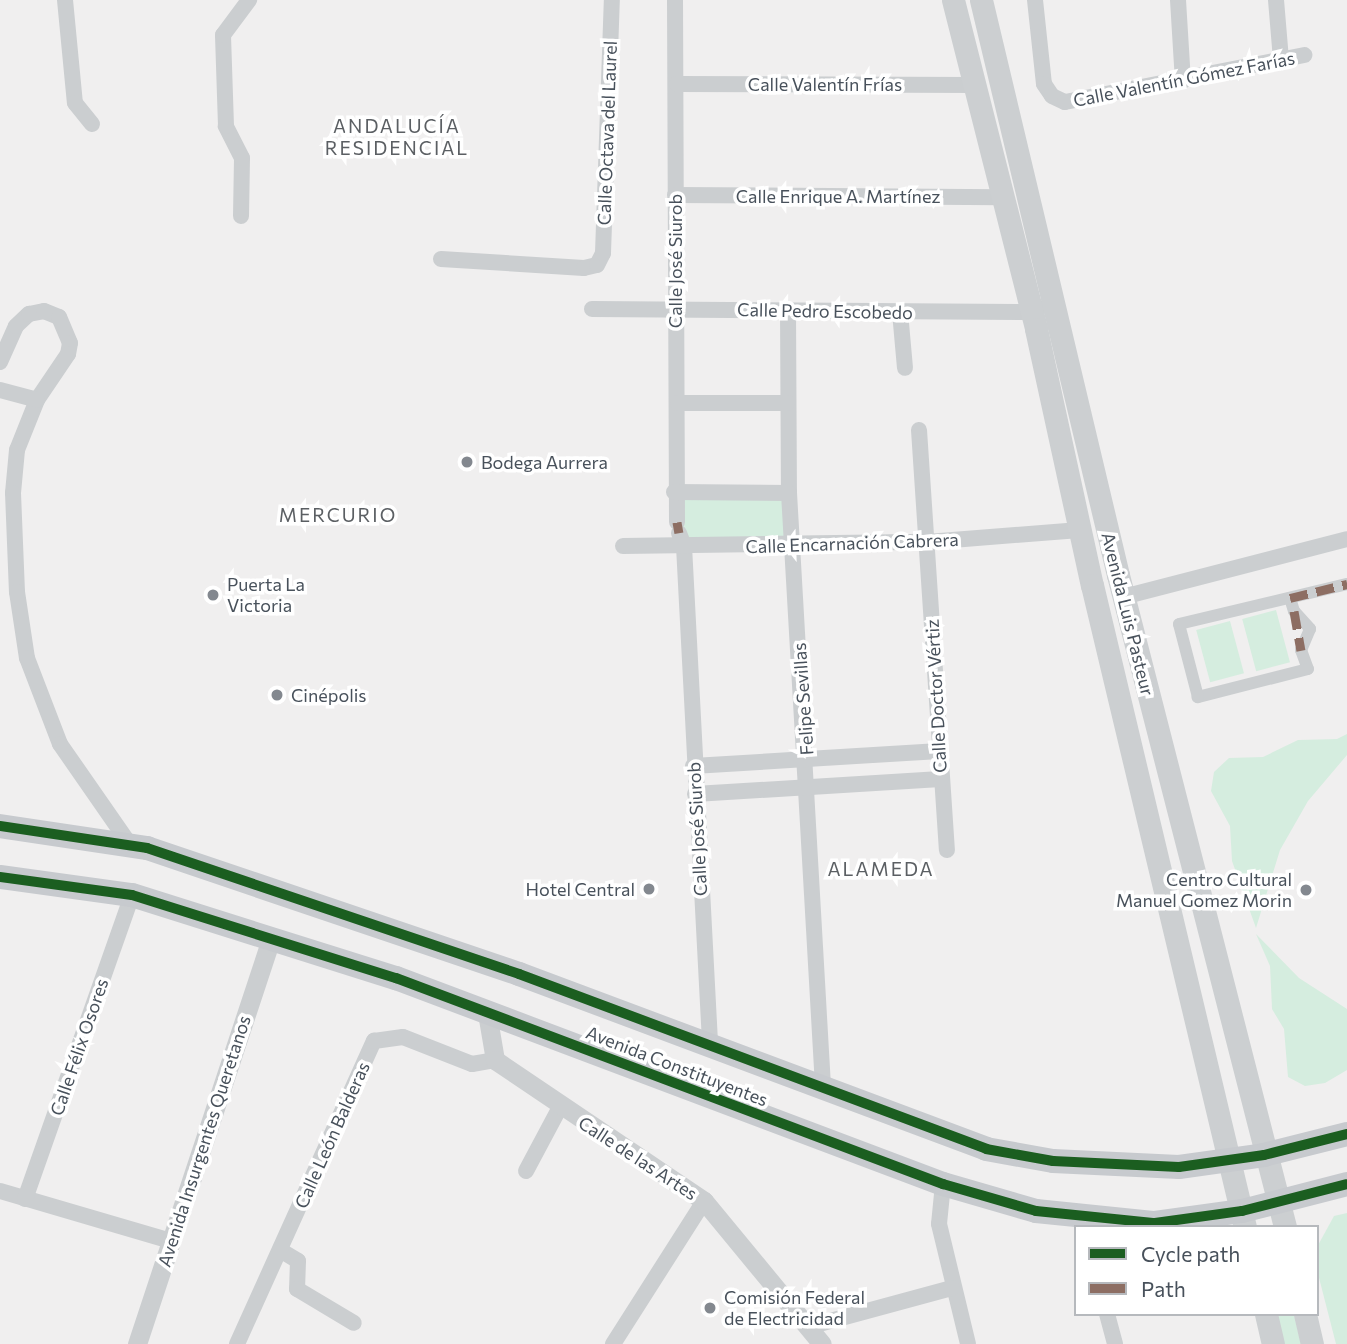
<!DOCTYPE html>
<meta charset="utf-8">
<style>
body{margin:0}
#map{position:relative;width:1347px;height:1344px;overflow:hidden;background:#f0efef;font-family:Commissioner,sans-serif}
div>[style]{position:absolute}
.green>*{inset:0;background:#d5eddf;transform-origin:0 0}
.pedestrian>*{height:12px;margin:-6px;padding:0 6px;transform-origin:6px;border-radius:6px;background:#cbced0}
.minor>*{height:16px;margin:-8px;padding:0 8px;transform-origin:8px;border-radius:8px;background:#cbced0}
.tertiary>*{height:19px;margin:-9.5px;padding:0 9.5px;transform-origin:9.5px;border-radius:9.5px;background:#cbced0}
.secondary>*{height:23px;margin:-11.5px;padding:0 11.5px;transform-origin:11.5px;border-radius:11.5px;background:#cccfd1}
.primary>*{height:24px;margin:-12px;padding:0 12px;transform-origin:12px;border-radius:12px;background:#c7cace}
.quiet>*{height:9px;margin-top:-4.5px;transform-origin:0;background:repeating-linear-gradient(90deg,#8d6e63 0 18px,transparent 0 27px)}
.cycleway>*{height:10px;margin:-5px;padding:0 5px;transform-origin:5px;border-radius:5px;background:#1b5e20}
.dots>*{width:19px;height:19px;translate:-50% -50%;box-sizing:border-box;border:4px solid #fff;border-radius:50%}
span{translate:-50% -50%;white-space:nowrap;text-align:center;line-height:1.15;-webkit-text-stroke:7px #fff;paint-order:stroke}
.street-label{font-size:18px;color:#48515b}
.poi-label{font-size:18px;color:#48515b}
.left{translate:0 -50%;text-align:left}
.right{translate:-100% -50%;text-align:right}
.neighbourhood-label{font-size:19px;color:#5b5f63;letter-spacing:2px}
.legend{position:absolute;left:1074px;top:1225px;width:245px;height:91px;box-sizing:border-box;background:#fff;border:2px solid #b6b9bd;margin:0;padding:9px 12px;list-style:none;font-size:21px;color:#48515b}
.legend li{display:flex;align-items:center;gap:14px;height:35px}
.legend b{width:35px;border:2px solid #b6b9bd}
</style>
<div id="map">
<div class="green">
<div style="left:679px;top:495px;width:106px;height:45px;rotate:1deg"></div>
<div style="left:1276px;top:610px;width:54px;height:35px;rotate:75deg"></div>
<div style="left:1230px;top:621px;width:54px;height:35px;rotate:75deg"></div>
<div style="clip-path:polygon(1347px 734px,1347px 755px,1308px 801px,1280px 850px,1256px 928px,1232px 861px,1230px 826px,1211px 791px,1214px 772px,1229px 758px,1263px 757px,1298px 740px,1337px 739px)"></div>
<div style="clip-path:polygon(1256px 934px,1299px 978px,1347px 1009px,1347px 1070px,1325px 1083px,1305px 1086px,1288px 1077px,1284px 1029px,1272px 1009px,1270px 966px)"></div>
<div style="clip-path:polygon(1347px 1213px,1347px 1344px,1336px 1344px,1317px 1270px,1317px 1247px,1334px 1216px)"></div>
<div style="clip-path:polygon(1276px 1314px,1294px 1314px,1301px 1344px,1281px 1344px)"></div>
</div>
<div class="pedestrian">
<div style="left:1290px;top:598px;width:14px;rotate:73deg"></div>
<div style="left:1294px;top:611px;width:24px;rotate:48deg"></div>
<div style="left:1310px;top:629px;width:23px;rotate:113deg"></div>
<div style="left:1301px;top:650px;width:20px;rotate:70deg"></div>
<div style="left:1308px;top:669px;width:114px;rotate:165.7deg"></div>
<div style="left:1198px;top:697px;width:75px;rotate:-104.6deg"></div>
<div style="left:1179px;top:624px;width:173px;rotate:-13.4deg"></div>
</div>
<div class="minor">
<div style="left:65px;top:0;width:103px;rotate:84.5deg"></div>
<div style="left:75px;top:103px;width:27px;rotate:51deg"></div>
<div style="left:675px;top:0;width:522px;rotate:89.78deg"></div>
<div style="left:1035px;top:0;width:84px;rotate:83.9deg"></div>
<div style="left:1044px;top:84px;width:14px;rotate:56deg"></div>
<div style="left:1052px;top:96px;width:14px;rotate:25deg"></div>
<div style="left:1065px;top:102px;width:244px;rotate:-11.1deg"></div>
<div style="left:1178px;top:0;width:81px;rotate:86.5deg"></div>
<div style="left:1276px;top:0;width:60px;rotate:85.2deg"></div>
<div style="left:677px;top:84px;width:297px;rotate:0.2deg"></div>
<div style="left:675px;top:195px;width:326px;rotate:0.4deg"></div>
<div style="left:241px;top:216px;width:58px;rotate:-89deg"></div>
<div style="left:242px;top:158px;width:36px;rotate:-117deg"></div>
<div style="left:226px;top:126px;width:91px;rotate:-91.9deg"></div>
<div style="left:223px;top:35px;width:44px;rotate:-53.4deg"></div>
<div style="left:441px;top:259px;width:143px;rotate:3.6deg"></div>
<div style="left:584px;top:268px;width:13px;rotate:-13deg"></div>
<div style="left:597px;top:265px;width:13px;rotate:-63deg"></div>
<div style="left:603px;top:253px;width:253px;rotate:-88deg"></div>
<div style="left:592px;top:309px;width:440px;rotate:0.4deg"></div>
<div style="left:1032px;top:312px;width:8px;rotate:-30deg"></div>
<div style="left:788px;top:310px;width:183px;rotate:89.7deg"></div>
<div style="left:789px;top:493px;width:595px;rotate:86.72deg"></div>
<div style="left:900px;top:312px;width:56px;rotate:84.9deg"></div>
<div style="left:0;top:362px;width:39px;rotate:-66deg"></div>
<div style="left:16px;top:326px;width:18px;rotate:-43deg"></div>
<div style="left:29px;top:314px;width:15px;rotate:-11deg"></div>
<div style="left:44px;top:311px;width:16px;rotate:22deg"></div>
<div style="left:59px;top:317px;width:28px;rotate:67deg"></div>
<div style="left:70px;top:343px;width:11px;rotate:100deg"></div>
<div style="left:68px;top:354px;width:55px;rotate:124deg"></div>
<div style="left:37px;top:400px;width:54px;rotate:111.8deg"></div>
<div style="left:17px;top:450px;width:43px;rotate:95.3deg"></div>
<div style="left:13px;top:493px;width:99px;rotate:87.7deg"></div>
<div style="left:17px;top:592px;width:67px;rotate:81.4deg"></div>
<div style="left:27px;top:658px;width:92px;rotate:69deg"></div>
<div style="left:60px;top:744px;width:124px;rotate:55.2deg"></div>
<div style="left:0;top:390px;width:38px;rotate:15deg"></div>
<div style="left:678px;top:403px;width:109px"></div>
<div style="left:919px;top:430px;width:421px;rotate:86.2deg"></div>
<div style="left:674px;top:492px;width:115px;rotate:0.5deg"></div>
<div style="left:679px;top:533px;width:14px;rotate:69deg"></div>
<div style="left:684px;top:546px;width:498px;rotate:87deg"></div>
<div style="left:623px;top:546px;width:304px;rotate:-0.8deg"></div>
<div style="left:927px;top:542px;width:153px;rotate:-4.5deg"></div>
<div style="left:1123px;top:597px;width:231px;rotate:-14.5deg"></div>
<div style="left:693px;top:766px;width:247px;rotate:-3.5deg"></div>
<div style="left:695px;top:794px;width:246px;rotate:-3.5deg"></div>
<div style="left:526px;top:1171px;width:72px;rotate:-62deg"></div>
<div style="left:943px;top:1184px;width:40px;rotate:95.7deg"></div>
<div style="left:939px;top:1224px;width:123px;rotate:76.4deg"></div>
<div style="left:0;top:1191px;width:178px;rotate:16.3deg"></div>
<div style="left:25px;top:1199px;width:322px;rotate:-70.6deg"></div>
<div style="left:280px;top:1250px;width:21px;rotate:31deg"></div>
<div style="left:298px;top:1261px;width:28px;rotate:92deg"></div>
<div style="left:297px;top:1289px;width:66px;rotate:30.8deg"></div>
<div style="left:1107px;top:1314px;width:31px;rotate:75deg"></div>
<div style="left:808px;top:1327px;width:149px;rotate:-15.2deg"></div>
<div style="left:237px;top:1344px;width:333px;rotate:-65.7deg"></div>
<div style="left:374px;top:1041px;width:29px;rotate:-8deg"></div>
<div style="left:403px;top:1037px;width:74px;rotate:21.4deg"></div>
<div style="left:472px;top:1064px;width:23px;rotate:-10deg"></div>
<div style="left:613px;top:1344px;width:169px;rotate:-57.5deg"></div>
</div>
<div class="tertiary">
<div style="left:487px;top:1013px;width:48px;rotate:80.3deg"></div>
<div style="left:495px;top:1060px;width:252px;rotate:34deg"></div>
<div style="left:704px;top:1201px;width:185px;rotate:50.5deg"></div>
<div style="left:137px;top:1344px;width:427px;rotate:-71.7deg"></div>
</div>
<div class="secondary">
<div style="left:953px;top:0;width:339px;rotate:75.8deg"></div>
<div style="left:1036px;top:329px;width:262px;rotate:77.7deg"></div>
<div style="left:1092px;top:585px;width:660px;rotate:76.6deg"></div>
<div style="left:981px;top:0;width:591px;rotate:76.6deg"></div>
<div style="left:1118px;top:575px;width:673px;rotate:75.63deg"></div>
<div style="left:1266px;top:1314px;width:31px;rotate:77deg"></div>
<div style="left:1305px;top:1314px;width:31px;rotate:77deg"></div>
</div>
<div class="primary">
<div style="left:0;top:826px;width:149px;rotate:8.5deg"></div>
<div style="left:147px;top:848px;width:393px;rotate:18.7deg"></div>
<div style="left:519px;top:974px;width:499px;rotate:20.5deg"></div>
<div style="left:986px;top:1149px;width:68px;rotate:10.2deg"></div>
<div style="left:1053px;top:1161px;width:126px;rotate:2.7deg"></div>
<div style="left:1179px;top:1167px;width:86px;rotate:-8deg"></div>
<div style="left:1264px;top:1155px;width:86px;rotate:-14.2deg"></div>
<div style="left:0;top:877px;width:133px;rotate:7.8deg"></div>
<div style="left:132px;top:895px;width:277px;rotate:17.5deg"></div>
<div style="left:396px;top:978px;width:585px;rotate:20.64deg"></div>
<div style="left:943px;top:1184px;width:97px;rotate:16.2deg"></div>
<div style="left:1036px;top:1211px;width:120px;rotate:5.8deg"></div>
<div style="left:1155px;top:1223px;width:88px;rotate:-7.9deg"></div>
<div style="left:1242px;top:1211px;width:108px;rotate:-14.4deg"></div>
</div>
<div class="quiet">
<div style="left:677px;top:522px;width:11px;rotate:80deg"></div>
<div style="left:1290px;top:598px;width:59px;rotate:-13.8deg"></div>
<div style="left:1294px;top:611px;width:40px;rotate:80deg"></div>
</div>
<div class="cycleway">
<div style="left:0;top:826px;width:149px;rotate:8.5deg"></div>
<div style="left:147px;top:848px;width:393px;rotate:18.7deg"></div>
<div style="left:519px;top:974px;width:499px;rotate:20.5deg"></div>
<div style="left:986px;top:1149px;width:68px;rotate:10.2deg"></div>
<div style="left:1053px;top:1161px;width:126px;rotate:2.7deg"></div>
<div style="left:1179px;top:1167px;width:86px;rotate:-8deg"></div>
<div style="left:1264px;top:1155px;width:86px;rotate:-14.2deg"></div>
<div style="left:0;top:877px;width:133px;rotate:7.8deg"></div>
<div style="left:132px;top:895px;width:277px;rotate:17.5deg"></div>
<div style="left:396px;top:978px;width:585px;rotate:20.64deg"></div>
<div style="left:943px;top:1184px;width:97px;rotate:16.2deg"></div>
<div style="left:1036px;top:1211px;width:120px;rotate:5.8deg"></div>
<div style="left:1155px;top:1223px;width:88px;rotate:-7.9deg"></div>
<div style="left:1242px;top:1211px;width:108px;rotate:-14.4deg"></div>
</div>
<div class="dots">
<div style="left:467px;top:462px;background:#83888f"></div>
<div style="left:213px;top:595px;background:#83888f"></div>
<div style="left:277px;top:695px;background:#83888f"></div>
<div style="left:649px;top:889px;background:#83888f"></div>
<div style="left:1306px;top:890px;background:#83888f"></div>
<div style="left:710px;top:1308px;background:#83888f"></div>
</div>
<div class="street-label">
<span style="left:1184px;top:79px;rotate:-11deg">Calle Valentín Gómez Farías</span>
<span style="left:825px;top:84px">Calle Valentín Frías</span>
<span style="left:607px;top:133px;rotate:-88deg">Calle Octava del Laurel</span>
<span style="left:838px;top:196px">Calle Enrique A. Martínez</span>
<span style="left:675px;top:261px;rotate:-90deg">Calle José Siurob</span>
<span style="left:825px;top:311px;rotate:1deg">Calle Pedro Escobedo</span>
<span style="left:852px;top:543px;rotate:-2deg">Calle Encarnación Cabrera</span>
<span style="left:1128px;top:614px;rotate:76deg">Avenida Luis Pasteur</span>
<span style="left:936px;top:696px;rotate:-93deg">Calle Doctor Vértiz</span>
<span style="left:803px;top:699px;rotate:-94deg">Felipe Sevillas</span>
<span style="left:697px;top:829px;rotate:-93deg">Calle José Siurob</span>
<span style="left:79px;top:1047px;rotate:-71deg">Calle Félix Osores</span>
<span style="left:677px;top:1066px;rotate:21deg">Avenida Constituyentes</span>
<span style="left:332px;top:1135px;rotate:-66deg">Calle León Balderas</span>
<span style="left:204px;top:1141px;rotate:-72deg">Avenida Insurgentes Queretanos</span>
<span style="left:638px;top:1158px;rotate:33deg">Calle de las Artes</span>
</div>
<div class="poi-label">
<span class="left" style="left:481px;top:462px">Bodega Aurrera</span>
<span class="left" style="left:227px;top:595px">Puerta La<br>Victoria</span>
<span class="left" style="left:291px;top:695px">Cinépolis</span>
<span class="right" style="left:1292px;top:890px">Centro Cultural<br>Manuel Gomez Morin</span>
<span class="right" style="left:635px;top:889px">Hotel Central</span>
<span class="left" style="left:724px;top:1308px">Comisión Federal<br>de Electricidad</span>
</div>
<div class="neighbourhood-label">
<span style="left:397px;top:137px">ANDALUCÍA<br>RESIDENCIAL</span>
<span style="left:338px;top:515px">MERCURIO</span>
<span style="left:881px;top:869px">ALAMEDA</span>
</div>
<ul class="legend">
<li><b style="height:9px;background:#1b5e20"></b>Cycle path</li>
<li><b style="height:9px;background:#8d6e63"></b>Path</li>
</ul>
</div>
